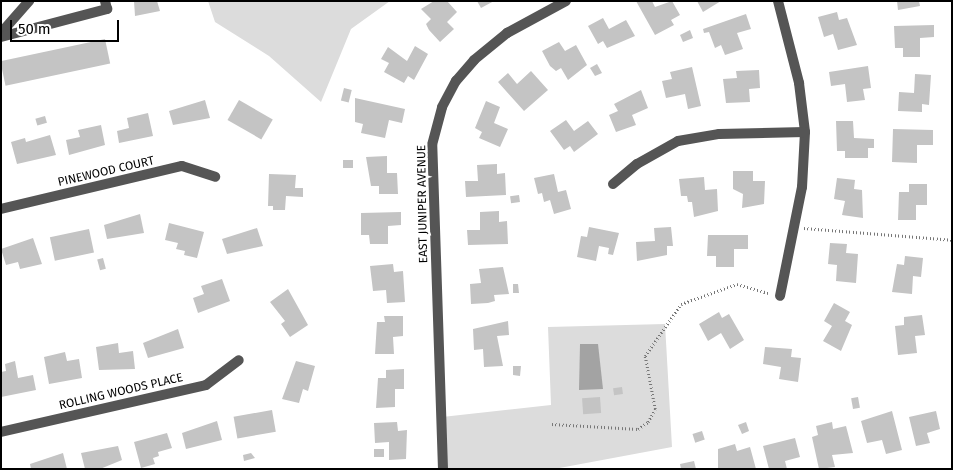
<!DOCTYPE html>
<style>
body{margin:0}
#map{position:relative;width:953px;height:470px;overflow:hidden;background:#fff;font-family:"Fira Sans",sans-serif}
div>[style]{position:absolute}
.green>*{inset:0;background:#dcdcdc}
.water>*{inset:0;background:#a3a3a3}
.building>*{inset:0;background:#c4c4c4;transform-origin:0 0}
.path>*{height:2.5px;margin-top:-1.25px;transform-origin:0;background:repeating-linear-gradient(90deg,#777 0 1px,transparent 0 3.5px)}
.minor>*{height:10px;margin:-5px;padding:0 5px;transform-origin:5px;border-radius:5px;background:#555}
span{translate:-50% -50%;white-space:nowrap;text-align:center;line-height:1.15;-webkit-text-stroke:4.5px #fff;paint-order:stroke}
.street-label{font-size:12px;color:#000}
.frame{position:absolute;inset:0;border:2px solid #000;pointer-events:none}
.scale{position:absolute;left:10px;top:20px;width:109px;height:22px;box-sizing:border-box;border:2px solid #000;border-top:0;padding-left:6px;font-size:15px;line-height:18px;white-space:nowrap;color:#000;-webkit-text-stroke:4px #fff;paint-order:stroke}
</style>
<div id="map">
<div class="green">
<div style="clip-path:polygon(208px 1px,390px 1px,351px 29px,321px 102px,269px 56px,215px 22px)"></div>
<div style="clip-path:polygon(665px 324px,672px 447px,554px 469px,443px 469px,442px 417px,551px 405px,548px 327px)"></div>
</div>
<div class="water">
<div style="clip-path:polygon(580px 344px,598px 344px,603px 389px,579px 390px)"></div>
</div>
<div class="building">
<div style="clip-path:polygon(157px 1px,160px 11px,135px 16px,134px 1px)"></div>
<div style="clip-path:polygon(434px 1px,447px 1px,457px 12px,447px 22px,454px 29px,440px 42px,429px 30px,426px 24px,431px 19px,421px 9px)"></div>
<div style="clip-path:polygon(477px 1px,494px 1px,481px 8px)"></div>
<div style="clip-path:polygon(636px 1px,652px 1px,655px 7px,672px 1px,680px 15px,671px 20px,674px 25px,655px 35px)"></div>
<div style="clip-path:polygon(697px 1px,721px 1px,703px 12px)"></div>
<div style="clip-path:polygon(897px 1px,919px 1px,920px 6px,898px 10px)"></div>
<div style="clip-path:polygon(837px 12px,839px 20px,847px 18px,857px 45px,838px 50px,833px 34px,824px 37px,818px 17px)"></div>
<div style="clip-path:polygon(746px 14px,751px 29px,737px 33px,743px 49px,725px 55px,721px 45px,715px 48px,709px 32px,704px 33px,703px 29px)"></div>
<div style="clip-path:polygon(603px 18px,609px 29px,626px 20px,635px 36px,607px 48px,603px 41px,598px 44px,588px 26px)"></div>
<div style="clip-path:polygon(934px 25px,934px 37px,920px 38px,920px 57px,903px 57px,903px 48px,895px 48px,894px 26px)"></div>
<div style="clip-path:polygon(690px 30px,693px 38px,683px 42px,680px 35px)"></div>
<div style="left:105px;top:39px;width:25px;height:107px;rotate:78deg"></div>
<div style="clip-path:polygon(559px 42px,565px 51px,576px 45px,587px 65px,568px 80px,561px 68px,556px 71px,550px 66px,542px 51px)"></div>
<div style="clip-path:polygon(415px 46px,428px 54px,414px 80px,408px 76px,404px 83px,384px 72px,389px 63px,381px 59px,388px 47px,407px 61px)"></div>
<div style="clip-path:polygon(597px 64px,602px 73px,595px 76px,590px 68px)"></div>
<div style="clip-path:polygon(868px 66px,871px 88px,863px 89px,865px 100px,847px 102px,845px 84px,831px 86px,829px 72px)"></div>
<div style="clip-path:polygon(692px 67px,701px 106px,688px 109px,685px 94px,666px 98px,662px 81px,672px 79px,670px 72px)"></div>
<div style="clip-path:polygon(759px 70px,760px 88px,749px 89px,750px 102px,726px 103px,723px 79px,737px 78px,736px 71px)"></div>
<div style="clip-path:polygon(531px 71px,548px 90px,524px 111px,498px 82px,508px 73px,517px 84px)"></div>
<div style="clip-path:polygon(915px 74px,931px 75px,929px 105px,922px 104px,922px 112px,898px 111px,899px 92px,914px 93px)"></div>
<div style="left:344px;top:88px;width:8px;height:13px;rotate:14deg"></div>
<div style="clip-path:polygon(641px 90px,648px 108px,632px 115px,636px 125px,616px 132px,609px 115px,618px 111px,614px 104px)"></div>
<div style="clip-path:polygon(355px 98px,405px 109px,402px 123px,389px 120px,385px 138px,361px 133px,363px 124px,355px 122px)"></div>
<div style="clip-path:polygon(205px 100px,210px 118px,173px 125px,169px 111px)"></div>
<div style="left:239px;top:100px;width:39px;height:23px;rotate:30deg"></div>
<div style="clip-path:polygon(486px 101px,500px 107px,494px 123px,508px 129px,500px 147px,479px 138px,482px 132px,475px 128px)"></div>
<div style="clip-path:polygon(148px 113px,153px 136px,119px 143px,117px 131px,129px 128px,127px 118px)"></div>
<div style="left:45px;top:116px;width:7px;height:10px;rotate:74deg"></div>
<div style="clip-path:polygon(566px 120px,574px 131px,588px 121px,598px 134px,574px 152px,570px 146px,564px 150px,550px 131px)"></div>
<div style="clip-path:polygon(836px 121px,853px 121px,854px 138px,874px 139px,874px 148px,868px 148px,868px 158px,845px 158px,845px 151px,837px 151px)"></div>
<div style="clip-path:polygon(101px 125px,105px 145px,69px 155px,66px 140px,80px 137px,78px 130px)"></div>
<div style="clip-path:polygon(893px 129px,933px 130px,933px 145px,917px 145px,917px 163px,892px 162px)"></div>
<div style="clip-path:polygon(50px 135px,56px 155px,17px 164px,11px 142px,25px 138px,26px 142px)"></div>
<div style="clip-path:polygon(387px 156px,387px 173px,397px 173px,398px 194px,379px 194px,379px 186px,371px 186px,366px 157px)"></div>
<div style="left:343px;top:160px;width:10px;height:8px"></div>
<div style="clip-path:polygon(497px 164px,497px 174px,505px 173px,506px 195px,466px 197px,465px 181px,478px 181px,477px 165px)"></div>
<div style="clip-path:polygon(733px 171px,753px 171px,753px 181px,765px 181px,764px 204px,742px 208px,743px 194px,733px 189px)"></div>
<div style="clip-path:polygon(269px 174px,296px 175px,295px 188px,303px 188px,303px 197px,286px 196px,285px 210px,273px 210px,273px 206px,268px 206px)"></div>
<div style="clip-path:polygon(554px 174px,558px 192px,566px 190px,571px 209px,554px 214px,550px 200px,544px 202px,542px 193px,538px 194px,534px 178px)"></div>
<div style="clip-path:polygon(704px 177px,705px 190px,717px 189px,718px 211px,694px 217px,692px 202px,688px 202px,687px 196px,681px 196px,679px 179px)"></div>
<div style="clip-path:polygon(837px 178px,855px 180px,854px 189px,862px 190px,863px 218px,842px 215px,845px 201px,834px 199px)"></div>
<div style="clip-path:polygon(909px 184px,927px 184px,927px 205px,916px 205px,916px 220px,898px 220px,899px 192px,909px 192px)"></div>
<div style="left:519px;top:195px;width:7px;height:9px;rotate:82deg"></div>
<div style="clip-path:polygon(499px 211px,499px 222px,507px 221px,508px 244px,468px 245px,467px 230px,480px 230px,480px 212px)"></div>
<div style="clip-path:polygon(401px 212px,401px 225px,388px 226px,388px 244px,370px 244px,369px 235px,361px 235px,361px 213px)"></div>
<div style="clip-path:polygon(140px 214px,144px 233px,107px 239px,104px 225px)"></div>
<div style="clip-path:polygon(169px 223px,204px 232px,197px 258px,184px 255px,185px 251px,176px 249px,178px 243px,165px 240px)"></div>
<div style="clip-path:polygon(589px 227px,619px 233px,613px 255px,608px 254px,609px 248px,599px 246px,596px 261px,577px 257px,581px 236px,587px 237px)"></div>
<div style="clip-path:polygon(671px 227px,673px 246px,667px 246px,667px 255px,637px 261px,636px 242px,655px 241px,654px 228px)"></div>
<div style="clip-path:polygon(257px 228px,263px 246px,227px 254px,222px 239px)"></div>
<div style="left:89px;top:229px;width:24px;height:40px;rotate:78deg"></div>
<div style="clip-path:polygon(708px 235px,748px 235px,748px 249px,734px 249px,734px 267px,716px 267px,716px 256px,707px 256px)"></div>
<div style="clip-path:polygon(33px 238px,42px 264px,20px 269px,18px 262px,6px 265px,1px 249px)"></div>
<div style="clip-path:polygon(830px 243px,847px 244px,846px 253px,858px 254px,856px 283px,836px 281px,837px 265px,828px 264px)"></div>
<div style="clip-path:polygon(905px 256px,923px 258px,921px 277px,913px 276px,912px 294px,892px 292px,897px 264px,904px 265px)"></div>
<div style="left:103px;top:258px;width:11px;height:6px;rotate:75deg"></div>
<div style="clip-path:polygon(393px 264px,394px 272px,403px 271px,405px 302px,387px 303px,386px 290px,373px 291px,370px 266px)"></div>
<div style="clip-path:polygon(503px 267px,509px 294px,494px 295px,495px 301px,488px 303px,471px 304px,470px 284px,481px 283px,479px 269px)"></div>
<div style="clip-path:polygon(222px 279px,230px 301px,198px 313px,193px 298px,204px 294px,201px 286px)"></div>
<div style="clip-path:polygon(513px 284px,518px 284px,519px 293px,513px 293px)"></div>
<div style="clip-path:polygon(288px 289px,308px 325px,290px 337px,281px 324px,285px 321px,270px 302px)"></div>
<div style="clip-path:polygon(834px 303px,850px 312px,845px 321px,852px 325px,841px 351px,823px 341px,832px 326px,824px 321px)"></div>
<div style="clip-path:polygon(719px 312px,722px 318px,729px 314px,744px 340px,730px 349px,721px 333px,708px 341px,699px 324px)"></div>
<div style="clip-path:polygon(922px 315px,925px 335px,915px 336px,917px 353px,898px 355px,895px 326px,904px 325px,904px 317px)"></div>
<div style="clip-path:polygon(384px 316px,403px 316px,403px 336px,393px 337px,394px 354px,375px 354px,377px 322px,385px 322px)"></div>
<div style="clip-path:polygon(508px 321px,509px 335px,497px 336px,503px 366px,484px 367px,483px 349px,474px 350px,473px 329px)"></div>
<div style="clip-path:polygon(178px 329px,184px 348px,148px 358px,143px 343px)"></div>
<div style="clip-path:polygon(118px 343px,119px 353px,133px 351px,135px 369px,99px 370px,96px 347px)"></div>
<div style="clip-path:polygon(765px 347px,792px 349px,791px 357px,801px 358px,798px 382px,779px 379px,781px 367px,763px 364px)"></div>
<div style="clip-path:polygon(65px 352px,67px 361px,79px 359px,82px 378px,49px 384px,44px 357px)"></div>
<div style="clip-path:polygon(15px 361px,18px 378px,33px 375px,36px 390px,1px 397px,1px 372px,6px 371px,5px 364px)"></div>
<div style="clip-path:polygon(296px 361px,315px 366px,308px 391px,303px 389px,299px 403px,282px 399px)"></div>
<div style="clip-path:polygon(513px 366px,521px 366px,520px 376px,513px 375px)"></div>
<div style="clip-path:polygon(404px 369px,404px 389px,395px 389px,395px 407px,376px 408px,378px 378px,386px 378px,386px 370px)"></div>
<div style="left:622px;top:387px;width:7px;height:9px;rotate:82deg"></div>
<div style="left:600px;top:397px;width:16px;height:18px;rotate:86deg"></div>
<div style="left:858px;top:397px;width:11px;height:7px;rotate:80deg"></div>
<div style="left:272px;top:410px;width:22px;height:39px;rotate:80deg"></div>
<div style="clip-path:polygon(892px 411px,902px 450px,886px 454px,882px 440px,867px 443px,861px 421px)"></div>
<div style="clip-path:polygon(936px 411px,940px 429px,927px 433px,930px 443px,916px 446px,909px 417px)"></div>
<div style="clip-path:polygon(217px 421px,222px 440px,186px 449px,182px 433px)"></div>
<div style="clip-path:polygon(397px 422px,398px 431px,407px 430px,406px 459px,389px 460px,389px 442px,375px 443px,374px 423px)"></div>
<div style="clip-path:polygon(746px 422px,749px 431px,742px 434px,738px 425px)"></div>
<div style="clip-path:polygon(832px 422px,833px 429px,846px 426px,853px 453px,832px 455px,835px 467px,819px 469px,812px 437px,818px 435px,816px 426px)"></div>
<div style="left:702px;top:431px;width:9px;height:10px;rotate:72deg"></div>
<div style="clip-path:polygon(167px 433px,172px 448px,158px 452px,159px 456px,153px 458px,155px 464px,141px 468px,134px 442px)"></div>
<div style="clip-path:polygon(795px 438px,800px 457px,785px 461px,787px 469px,769px 469px,763px 446px)"></div>
<div style="clip-path:polygon(735px 444px,737px 451px,750px 447px,756px 469px,718px 469px,718px 449px)"></div>
<div style="clip-path:polygon(118px 446px,122px 460px,100px 469px,85px 469px,81px 453px)"></div>
<div style="left:374px;top:449px;width:10px;height:8px"></div>
<div style="clip-path:polygon(63px 453px,67px 469px,31px 469px,30px 464px)"></div>
<div style="clip-path:polygon(251px 453px,255px 458px,244px 461px,243px 455px)"></div>
<div style="clip-path:polygon(694px 461px,696px 469px,681px 469px,680px 464px)"></div>
</div>
<div class="path">
<div style="left:804px;top:228px;width:148px;rotate:4.6deg"></div>
<div style="left:552px;top:424px;width:86px;rotate:3.3deg"></div>
<div style="left:638px;top:429px;width:12px;rotate:-35deg"></div>
<div style="left:648px;top:422px;width:15px;rotate:-62deg"></div>
<div style="left:655px;top:409px;width:54px;rotate:-100.7deg"></div>
<div style="left:645px;top:356px;width:63px;rotate:-55.3deg"></div>
<div style="left:681px;top:304px;width:59px;rotate:-19.7deg"></div>
<div style="left:737px;top:284px;width:33px;rotate:16deg"></div>
</div>
<div class="minor">
<div style="left:778px;top:1px;width:85px;rotate:75.6deg"></div>
<div style="left:799px;top:83px;width:49px;rotate:83deg"></div>
<div style="left:805px;top:132px;width:55px;rotate:93.1deg"></div>
<div style="left:802px;top:187px;width:111px;rotate:101.4deg"></div>
<div style="left:1px;top:33px;width:43px;rotate:-48.8deg"></div>
<div style="left:1px;top:37px;width:110px;rotate:-14.8deg"></div>
<div style="left:107px;top:9px;width:8px;rotate:-104deg"></div>
<div style="left:613px;top:184px;width:31px;rotate:-40deg"></div>
<div style="left:637px;top:164px;width:47px;rotate:-29.3deg"></div>
<div style="left:678px;top:141px;width:42px;rotate:-9.7deg"></div>
<div style="left:719px;top:134px;width:86px;rotate:-1.3deg"></div>
<div style="left:1px;top:209px;width:186px;rotate:-13.4deg"></div>
<div style="left:182px;top:166px;width:35px;rotate:18deg"></div>
<div style="left:1px;top:432px;width:210px;rotate:-12.9deg"></div>
<div style="left:206px;top:385px;width:41px;rotate:-37.1deg"></div>
<div style="left:443px;top:469px;width:324px;rotate:-91.9deg"></div>
<div style="left:432px;top:145px;width:39px;rotate:-75deg"></div>
<div style="left:442px;top:107px;width:30px;rotate:-62deg"></div>
<div style="left:456px;top:81px;width:28px;rotate:-49deg"></div>
<div style="left:474px;top:60px;width:43px;rotate:-39.3deg"></div>
<div style="left:507px;top:33px;width:67px;rotate:-28.5deg"></div>
</div>
<div class="street-label">
<span style="left:106px;top:172px;rotate:-13deg">PINEWOOD COURT</span>
<span style="left:423px;top:204px;rotate:-91deg">EAST JUNIPER AVENUE</span>
<span style="left:121px;top:392px;rotate:-13deg">ROLLING WOODS PLACE</span>
</div>
<div class="frame"></div>
<div class="scale">50 m</div>
</div>
